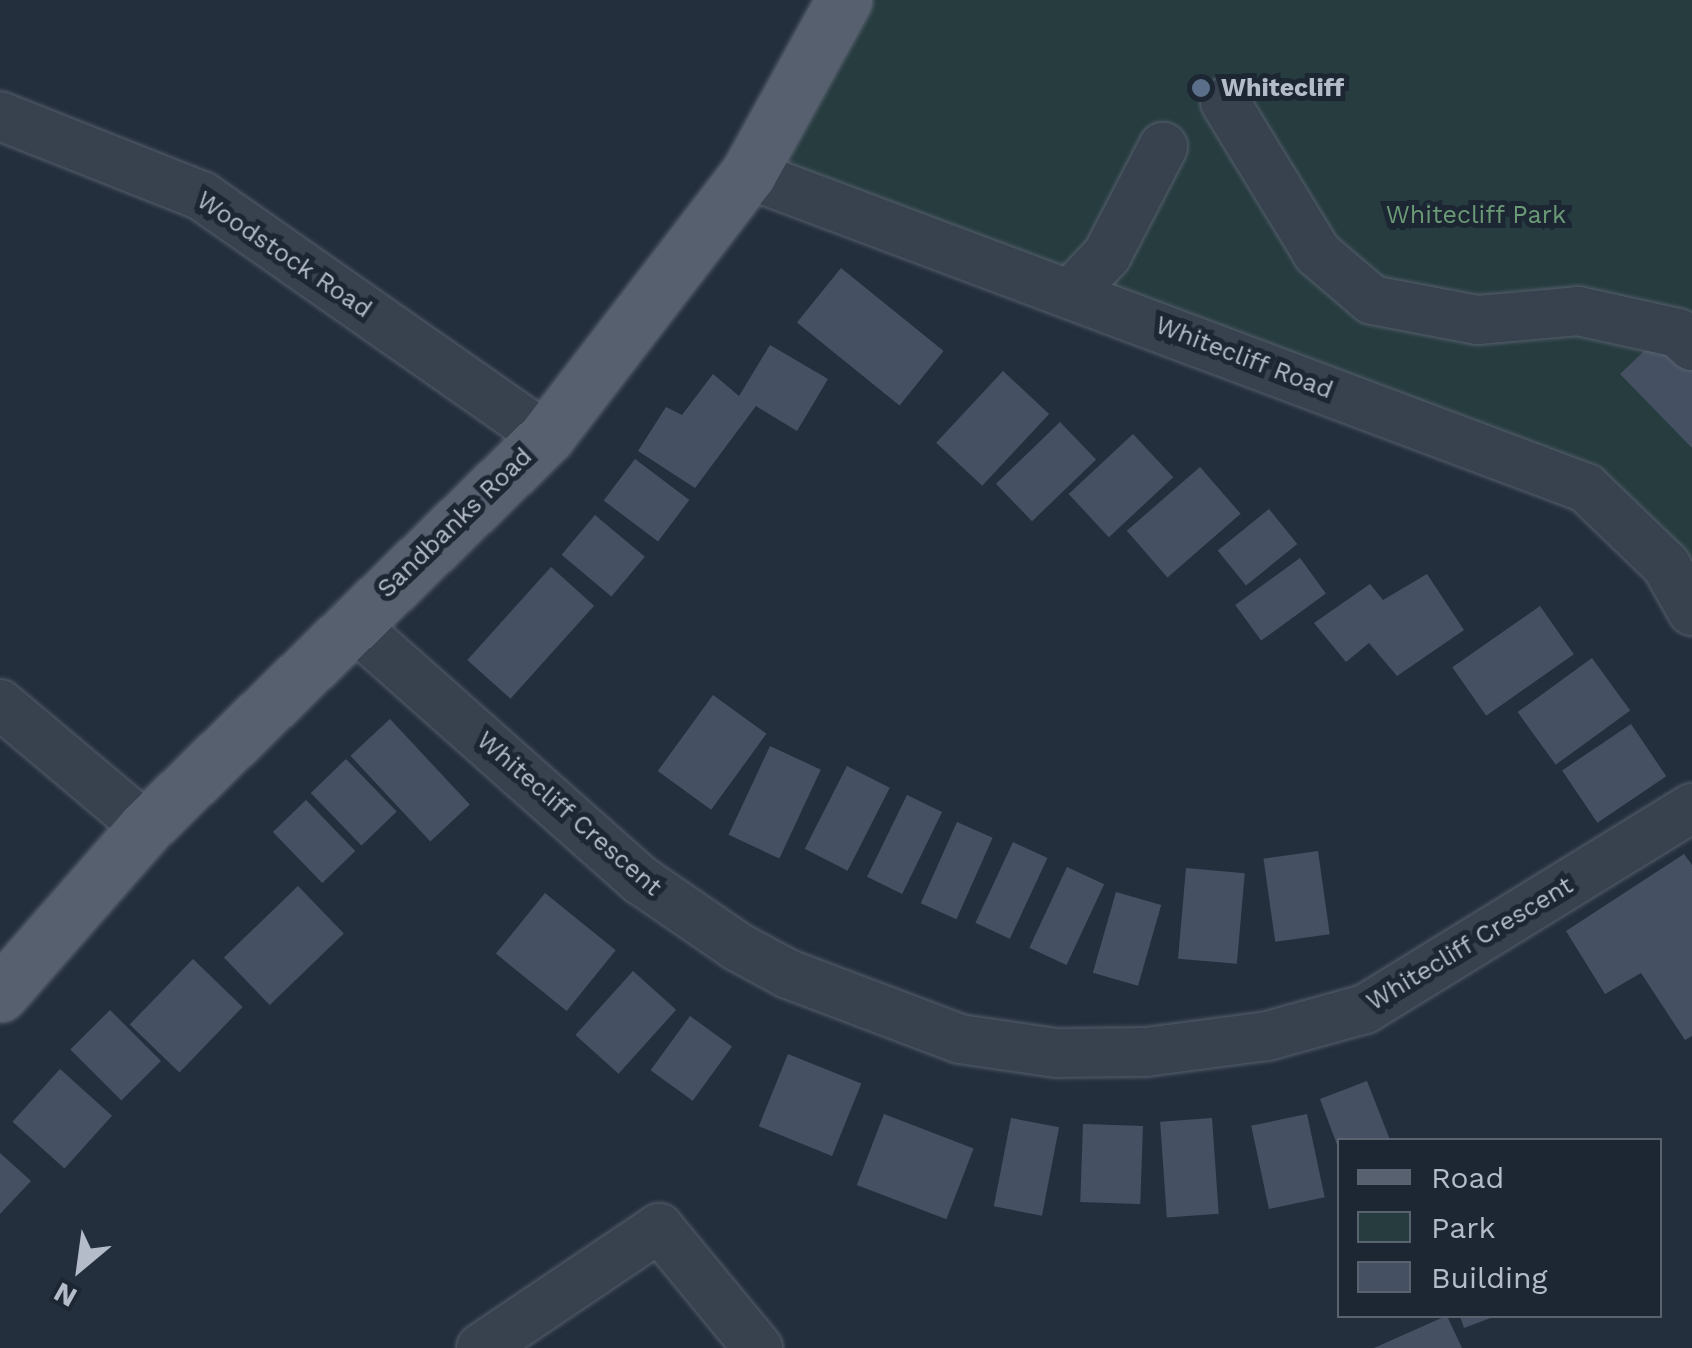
<!DOCTYPE html>
<style>
body{margin:0}
#map{position:relative;width:1692px;height:1348px;overflow:hidden;background:#242f3e;font-family:"Work Sans",sans-serif}
div>[style]{position:absolute}
.green>*{inset:0;background:#263c3f}
.building>*{inset:0;background:#455162;transform-origin:0 0}
.roads{filter:drop-shadow(0 0 2px #565f6c) drop-shadow(0 0 2px #565f6c)}
.minor>*{height:48px;margin:-24px;padding:0 24px;transform-origin:24px;border-radius:24px;background:#38414e}
.major>*{height:55px;margin:-27.5px;padding:0 27.5px;transform-origin:27.5px;border-radius:27.5px;background:#56606e}
.dots>*{width:28px;height:28px;translate:-50% -50%;box-sizing:border-box;border:5px solid #1d2633;border-radius:50%}
span{translate:-50% -50%;white-space:nowrap;text-align:center;line-height:1.15;-webkit-text-stroke:10px #1d2633;paint-order:stroke}
.poi-label{font-size:25px;color:#b4bcc9;font-weight:700}
.left{translate:0 -50%;text-align:left}
.park-label{font-size:25px;color:#6b9a76}
.street-label{font-size:25px;color:#b4bcc9}
.legend{position:absolute;left:1337px;top:1138px;width:325px;height:180px;box-sizing:border-box;background:#1d2633;border:2px solid #59626f;margin:0;padding:12px 18px;list-style:none;font-size:30px;color:#b4bcc9}
.legend li{display:flex;align-items:center;gap:20px;height:50px}
.legend b{width:50px;border:2px solid #59626f}
.north{position:absolute;left:30px;top:1218px;width:100px;height:100px;-webkit-text-stroke:8px #1d2633;paint-order:stroke;rotate:209deg;font-size:28px;font-weight:700;line-height:40px;text-align:center;color:#b4bcc9}
.north::after{content:'';display:block;margin:auto;width:35px;height:45px;background:#b4bcc9;clip-path:polygon(50% 0,100% 100%,50% 72%,0 100%)}
</style>
<div id="map">
<div class="green">
<div style="clip-path:polygon(844px 0,1692px 0,1692px 611px,1586px 488px,748px 174px)"></div>
</div>
<div class="building">
<div style="left:841px;top:268px;width:132px;height:70px;rotate:39deg"></div>
<div style="clip-path:polygon(1660px 336px,1692px 369px,1692px 448px,1620px 374px)"></div>
<div style="clip-path:polygon(770px 345px,828px 379px,797px 431px,756px 406px,695px 488px,638px 451px,666px 407px,682px 415px,713px 374px,739px 396px)"></div>
<div style="left:1003px;top:371px;width:63px;height:98px;rotate:43deg"></div>
<div style="left:1060px;top:422px;width:52px;height:89px;rotate:46deg"></div>
<div style="left:1133px;top:434px;width:59px;height:88px;rotate:47deg"></div>
<div style="left:635px;top:459px;width:68px;height:52px;rotate:37deg"></div>
<div style="left:1200px;top:467px;width:62px;height:97px;rotate:49deg"></div>
<div style="left:1269px;top:509px;width:45px;height:66px;rotate:51deg"></div>
<div style="left:595px;top:515px;width:65px;height:52px;rotate:40deg"></div>
<div style="left:1300px;top:558px;width:44px;height:80px;rotate:54deg"></div>
<div style="left:551px;top:567px;width:58px;height:125px;rotate:42deg"></div>
<div style="clip-path:polygon(1427px 574px,1464px 630px,1397px 676px,1369px 643px,1346px 662px,1314px 623px,1370px 584px,1383px 600px)"></div>
<div style="left:1540px;top:606px;width:59px;height:107px;rotate:55deg"></div>
<div style="left:1592px;top:658px;width:65px;height:92px;rotate:54deg"></div>
<div style="left:713px;top:695px;width:66px;height:94px;rotate:36deg"></div>
<div style="left:390px;top:719px;width:117px;height:54px;rotate:47deg"></div>
<div style="left:1631px;top:724px;width:63px;height:83px;rotate:56deg"></div>
<div style="left:770px;top:746px;width:56px;height:98px;rotate:25deg"></div>
<div style="left:346px;top:759px;width:73px;height:49px;rotate:46deg"></div>
<div style="left:847px;top:766px;width:48px;height:93px;rotate:27deg"></div>
<div style="left:907px;top:795px;width:39px;height:91px;rotate:26deg"></div>
<div style="left:306px;top:800px;width:71px;height:46px;rotate:46deg"></div>
<div style="left:957px;top:822px;width:39px;height:89px;rotate:24deg"></div>
<div style="left:1013px;top:842px;width:38px;height:89px;rotate:25deg"></div>
<div style="left:1318px;top:851px;width:84px;height:55px;rotate:82deg"></div>
<div style="clip-path:polygon(1684px 854px,1692px 865px,1692px 1036px,1685px 1040px,1641px 973px,1605px 994px,1566px 931px)"></div>
<div style="left:1067px;top:867px;width:41px;height:89px;rotate:25deg"></div>
<div style="left:1186px;top:868px;width:59px;height:91px;rotate:5deg"></div>
<div style="left:298px;top:886px;width:66px;height:103px;rotate:46deg"></div>
<div style="left:1116px;top:892px;width:47px;height:84px;rotate:16deg"></div>
<div style="left:545px;top:893px;width:91px;height:78px;rotate:39deg"></div>
<div style="left:193px;top:959px;width:69px;height:91px;rotate:44deg"></div>
<div style="left:633px;top:971px;width:58px;height:86px;rotate:42deg"></div>
<div style="left:110px;top:1010px;width:72px;height:56px;rotate:45deg"></div>
<div style="left:690px;top:1016px;width:52px;height:67px;rotate:36deg"></div>
<div style="left:788px;top:1054px;width:79px;height:78px;rotate:22deg"></div>
<div style="left:60px;top:1069px;width:70px;height:71px;rotate:42deg"></div>
<div style="clip-path:polygon(1367px 1081px,1390px 1140px,1340px 1140px,1339px 1150px,1320px 1099px)"></div>
<div style="left:884px;top:1114px;width:96px;height:76px;rotate:21deg"></div>
<div style="left:1307px;top:1114px;width:85px;height:57px;rotate:78deg"></div>
<div style="left:1011px;top:1118px;width:49px;height:90px;rotate:11deg"></div>
<div style="left:1212px;top:1118px;width:96px;height:52px;rotate:86deg"></div>
<div style="left:1083px;top:1124px;width:60px;height:78px;rotate:2deg"></div>
<div style="clip-path:polygon(0 1153px,31px 1181px,0 1214px)"></div>
<div style="clip-path:polygon(1447px 1316px,1462px 1348px,1374px 1348px,1446px 1316px)"></div>
<div style="clip-path:polygon(1460px 1316px,1496px 1316px,1464px 1328px)"></div>
</div>
<div class="roads">
<div class="minor">
<div style="left:1225px;top:102px;width:177px;rotate:58.6deg"></div>
<div style="left:1317px;top:253px;width:72px;rotate:40.5deg"></div>
<div style="left:1372px;top:300px;width:108px;rotate:10.7deg"></div>
<div style="left:1478px;top:320px;width:100px;rotate:-5.1deg"></div>
<div style="left:1578px;top:311px;width:102px;rotate:12.4deg"></div>
<div style="left:1678px;top:333px;width:19px;rotate:43deg"></div>
<div style="left:0;top:116px;width:217px;rotate:21.6deg"></div>
<div style="left:202px;top:196px;width:420px;rotate:35deg"></div>
<div style="left:748px;top:174px;width:895px;rotate:20.54deg"></div>
<div style="left:1586px;top:488px;width:111px;rotate:43.9deg"></div>
<div style="left:1666px;top:565px;width:53px;rotate:60.5deg"></div>
<div style="left:1072px;top:292px;width:51px;rotate:-46.6deg"></div>
<div style="left:1107px;top:255px;width:122px;rotate:-62.6deg"></div>
<div style="left:351px;top:623px;width:389px;rotate:41.6deg"></div>
<div style="left:642px;top:881px;width:116px;rotate:34.5deg"></div>
<div style="left:738px;top:947px;width:57px;rotate:28.4deg"></div>
<div style="left:788px;top:974px;width:184px;rotate:20.7deg"></div>
<div style="left:960px;top:1039px;width:97px;rotate:8.3deg"></div>
<div style="left:1056px;top:1053px;width:90px;rotate:-0.6deg"></div>
<div style="left:1146px;top:1052px;width:123px;rotate:-7.5deg"></div>
<div style="left:1268px;top:1036px;width:101px;rotate:-15.6deg"></div>
<div style="left:1365px;top:1009px;width:384px;rotate:-31.6deg"></div>
<div style="left:0;top:704px;width:191px;rotate:40.1deg"></div>
<div style="left:481px;top:1348px;width:215px;rotate:-34deg"></div>
<div style="left:659px;top:1228px;width:156px;rotate:50.5deg"></div>
</div>
<div class="major">
<div style="left:0;top:994px;width:222px;rotate:-48.8deg"></div>
<div style="left:146px;top:827px;width:559px;rotate:-44.27deg"></div>
<div style="left:546px;top:437px;width:332px;rotate:-52.5deg"></div>
<div style="left:748px;top:174px;width:199px;rotate:-61.1deg"></div>
</div>
</div>
<div class="dots">
<div style="left:1201px;top:88px;background:#5c6f8a"></div>
</div>
<div class="poi-label">
<span class="left" style="left:1221px;top:88px">Whitecliff</span>
</div>
<div class="park-label">
<span style="left:1476px;top:215px">Whitecliff Park</span>
</div>
<div class="street-label">
<span style="left:284px;top:255px;rotate:34deg">Woodstock Road</span>
<span style="left:1244px;top:358px;rotate:21deg">Whitecliff Road</span>
<span style="left:455px;top:523px;rotate:-44deg">Sandbanks Road</span>
<span style="left:569px;top:814px;rotate:41deg">Whitecliff Crescent</span>
<span style="left:1470px;top:944px;rotate:-31deg">Whitecliff Crescent</span>
</div>
<ul class="legend">
<li><b style="height:12px;background:#56606e"></b>Road</li>
<li><b style="height:28px;background:#263c3f"></b>Park</li>
<li><b style="height:28px;background:#455162"></b>Building</li>
</ul>
<div class="north">N</div>
</div>
